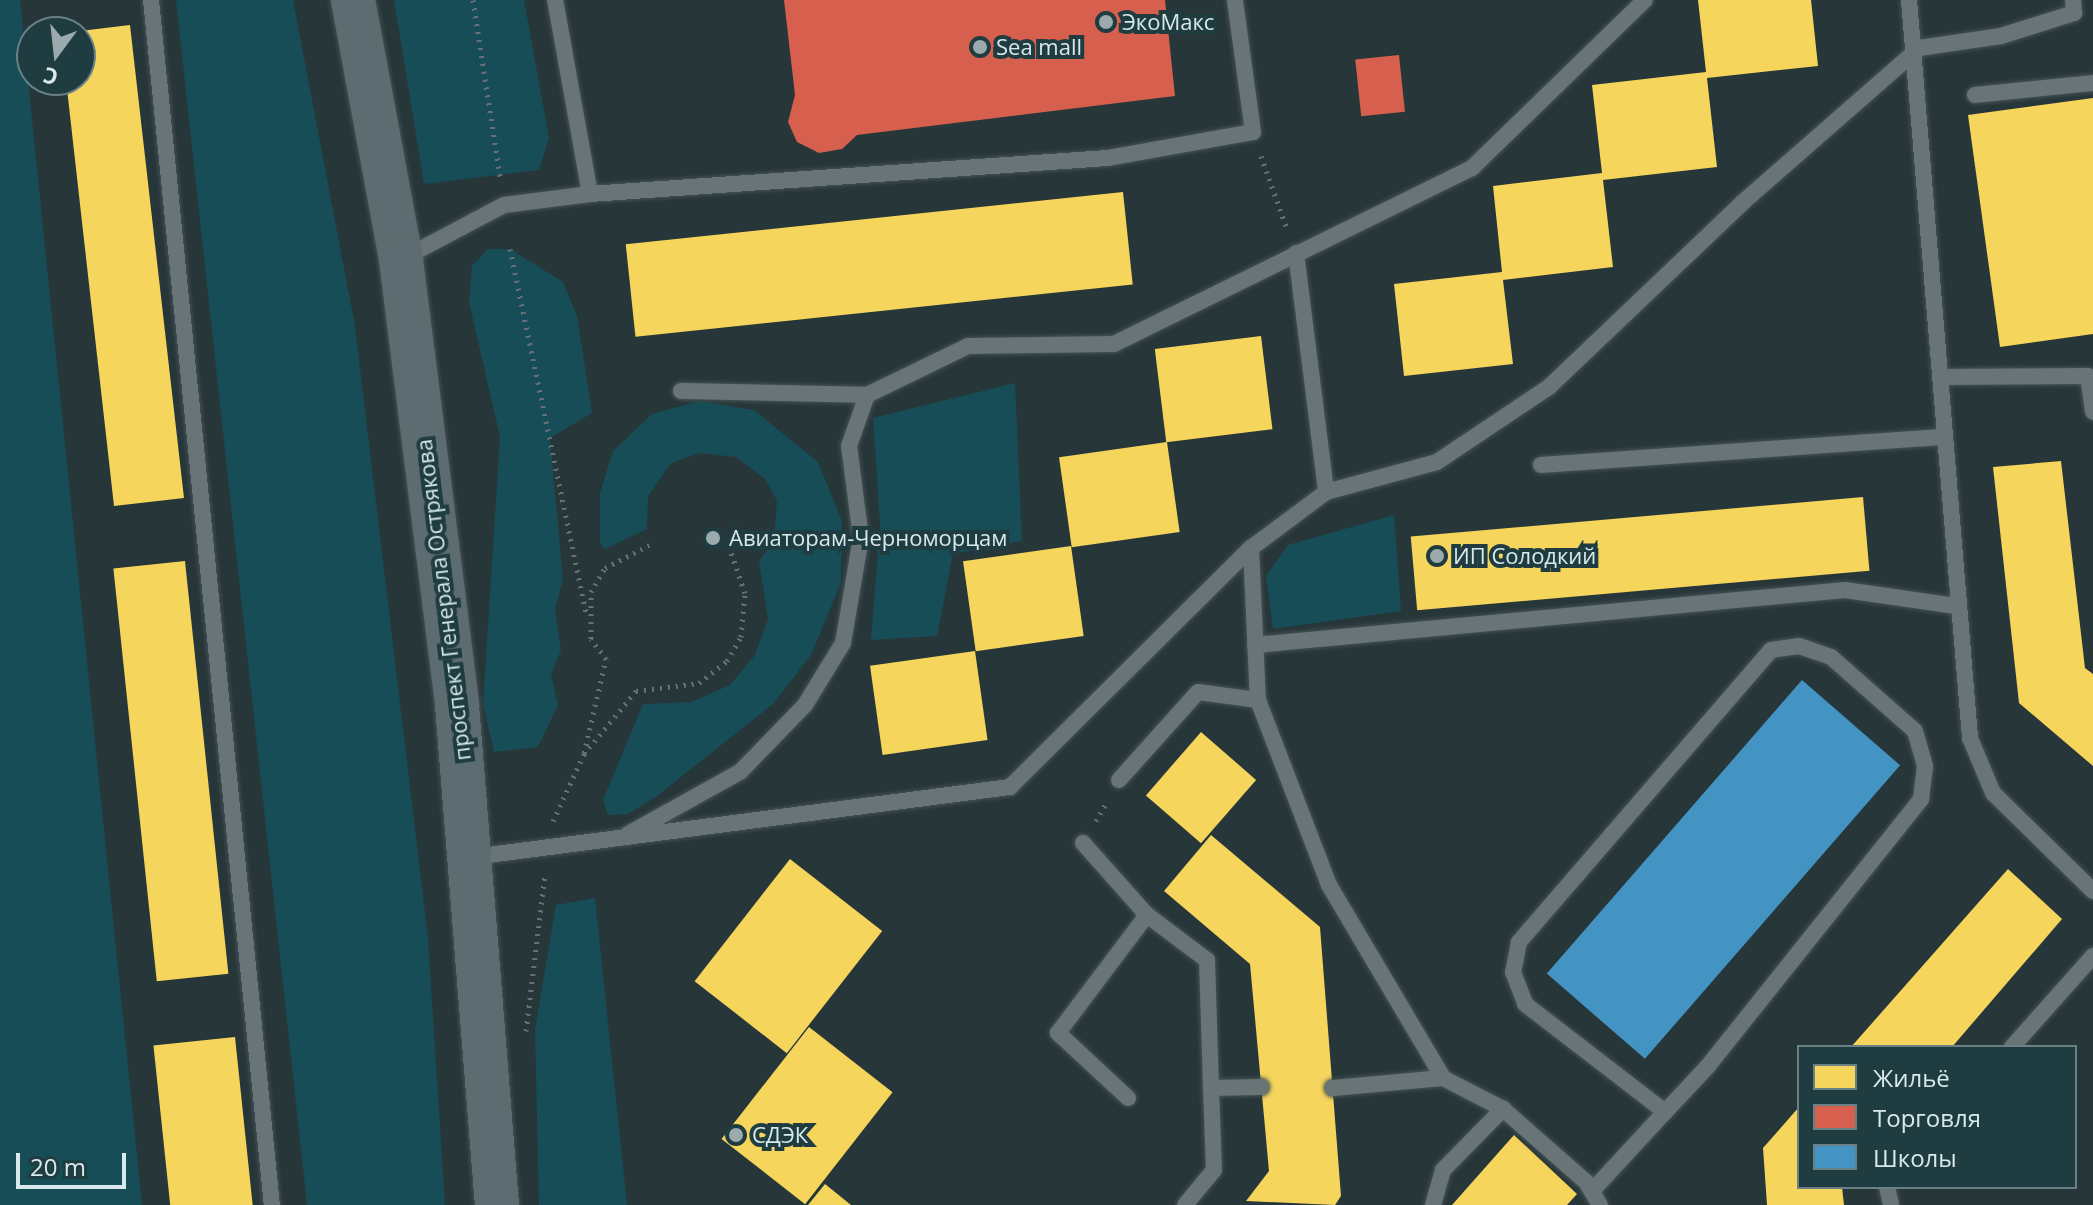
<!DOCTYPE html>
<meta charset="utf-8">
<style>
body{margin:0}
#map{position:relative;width:2093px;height:1205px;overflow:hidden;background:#273639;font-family:"Open Sans",sans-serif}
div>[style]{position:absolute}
.green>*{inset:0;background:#174d56}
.homes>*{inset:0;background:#f6d55c;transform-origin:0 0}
.shops>*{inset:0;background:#d6604d;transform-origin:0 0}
.schools>*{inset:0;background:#4393c3;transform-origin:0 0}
.path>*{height:5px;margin-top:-2.5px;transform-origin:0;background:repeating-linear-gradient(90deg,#657173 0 2px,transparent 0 8px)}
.roads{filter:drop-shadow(0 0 2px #445154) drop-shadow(0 0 2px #445154)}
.service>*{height:16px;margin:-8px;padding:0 8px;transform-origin:8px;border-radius:8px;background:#687476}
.primary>*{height:44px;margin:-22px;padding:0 22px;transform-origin:22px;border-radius:22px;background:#5c6c70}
.dots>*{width:22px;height:22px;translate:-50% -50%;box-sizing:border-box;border:4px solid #1f3c41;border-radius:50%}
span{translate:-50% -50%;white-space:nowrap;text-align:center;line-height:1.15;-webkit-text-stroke:8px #1f3c41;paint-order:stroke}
.poi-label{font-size:22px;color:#d8e8eb}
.left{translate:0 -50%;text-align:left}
.street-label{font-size:22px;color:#d8e8eb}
.legend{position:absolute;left:1797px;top:1045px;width:280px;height:144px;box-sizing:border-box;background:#1f3c41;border:2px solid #698185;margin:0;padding:10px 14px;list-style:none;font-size:24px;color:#d8e8eb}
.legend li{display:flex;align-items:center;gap:16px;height:40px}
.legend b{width:40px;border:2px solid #698185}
.north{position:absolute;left:16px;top:16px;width:80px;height:80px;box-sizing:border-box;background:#1f3c41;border:2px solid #698185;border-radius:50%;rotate:195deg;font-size:22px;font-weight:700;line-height:32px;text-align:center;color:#d8e8eb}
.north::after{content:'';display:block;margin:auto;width:28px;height:36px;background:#9aaaad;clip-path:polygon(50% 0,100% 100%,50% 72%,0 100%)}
.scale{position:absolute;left:16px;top:1153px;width:110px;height:36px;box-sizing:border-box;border:4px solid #d8e8eb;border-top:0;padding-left:10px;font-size:24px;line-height:28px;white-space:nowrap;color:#d8e8eb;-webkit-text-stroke:6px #1f3c41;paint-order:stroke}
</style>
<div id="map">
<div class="green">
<div style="clip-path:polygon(0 0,20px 0,142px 1205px,0 1205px)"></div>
<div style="clip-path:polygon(176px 0,293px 0,355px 326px,428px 938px,445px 1205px,307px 1205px)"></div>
<div style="clip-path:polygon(394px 0,524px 0,549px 138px,539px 170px,424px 184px)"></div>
<div style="clip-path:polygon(488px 249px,510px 249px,563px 282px,577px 316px,592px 413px,550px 438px,563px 579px,555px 609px,561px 650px,551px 674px,558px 705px,538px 747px,494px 752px,483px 704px,500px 437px,469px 302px,472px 266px)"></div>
<div style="clip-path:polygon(1015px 383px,1022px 541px,953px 554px,937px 636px,871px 640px,880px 525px,873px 418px)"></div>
<div style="clip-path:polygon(699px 401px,754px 410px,818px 462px,842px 521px,841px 583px,811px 655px,773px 704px,657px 796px,628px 814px,608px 815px,603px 800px,643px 704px,691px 702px,730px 685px,755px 655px,768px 619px,759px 561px,774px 540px,777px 501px,765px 479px,736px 457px,700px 453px,671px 463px,648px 496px,647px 529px,605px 549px,600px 543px,600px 493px,613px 451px,652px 414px)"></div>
<div style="clip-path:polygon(1394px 515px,1401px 611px,1273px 629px,1266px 576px,1288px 545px)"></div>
<div style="clip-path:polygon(595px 898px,627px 1205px,539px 1205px,535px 1029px,556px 905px)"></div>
</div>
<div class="homes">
<div style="clip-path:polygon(1698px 0,1811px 0,1818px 66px,1707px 78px,1717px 167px,1603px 180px,1613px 267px,1503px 280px,1513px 364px,1404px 376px,1394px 284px,1502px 272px,1493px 186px,1602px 173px,1592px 85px,1706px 72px)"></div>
<div style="clip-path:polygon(130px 25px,184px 498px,114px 506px,66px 80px,80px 80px,80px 31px)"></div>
<div style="clip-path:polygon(2093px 98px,2093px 334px,2000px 347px,1968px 115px)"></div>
<div style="left:1123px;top:192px;width:93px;height:500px;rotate:84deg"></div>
<div style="left:1261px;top:336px;width:94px;height:107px;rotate:83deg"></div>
<div style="left:1167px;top:442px;width:91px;height:109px;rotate:82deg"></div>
<div style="clip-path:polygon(2061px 461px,2085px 668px,2093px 674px,2093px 766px,2019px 703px,1993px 467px)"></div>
<div style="left:1863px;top:497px;width:74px;height:454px;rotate:85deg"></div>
<div style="left:1071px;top:546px;width:91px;height:109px;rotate:82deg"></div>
<div style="left:185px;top:561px;width:415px;height:72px;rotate:84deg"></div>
<div style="left:975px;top:651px;width:90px;height:106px;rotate:82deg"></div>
<div style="left:1201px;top:732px;width:73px;height:84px;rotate:41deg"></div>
<div style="clip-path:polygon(1211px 835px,1320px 927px,1341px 1196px,1335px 1205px,1246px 1201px,1269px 1171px,1250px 964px,1164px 891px)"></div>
<div style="left:790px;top:859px;width:117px;height:155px;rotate:38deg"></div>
<div style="clip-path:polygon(2008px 869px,2062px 919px,1952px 1047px,1851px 1047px)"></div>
<div style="left:809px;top:1027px;width:106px;height:142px;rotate:38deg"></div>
<div style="left:235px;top:1037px;width:169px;height:82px;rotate:84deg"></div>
<div style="clip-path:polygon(1799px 1107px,1799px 1187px,1842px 1187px,1844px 1205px,1767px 1205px,1763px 1148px)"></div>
<div style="clip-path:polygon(1514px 1135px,1577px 1194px,1567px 1205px,1452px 1205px)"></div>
<div style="clip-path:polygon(825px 1184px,851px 1205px,808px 1205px)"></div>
</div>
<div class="shops">
<div style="clip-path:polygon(784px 0,1165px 0,1175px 96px,857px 135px,842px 149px,819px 153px,797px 142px,788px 122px,795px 95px)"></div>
<div style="left:1399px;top:55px;width:57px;height:44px;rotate:84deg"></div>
</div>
<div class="schools">
<div style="left:1802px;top:680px;width:130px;height:389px;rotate:41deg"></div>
</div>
<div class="path">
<div style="left:473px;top:0;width:179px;rotate:81.3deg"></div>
<div style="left:1261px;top:156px;width:77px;rotate:70.4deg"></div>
<div style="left:510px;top:249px;width:373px;rotate:78.2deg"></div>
<div style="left:584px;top:753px;width:97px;rotate:-76.8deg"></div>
<div style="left:606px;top:659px;width:25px;rotate:-127deg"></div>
<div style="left:591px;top:639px;width:47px;rotate:-90deg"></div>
<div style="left:591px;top:592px;width:28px;rotate:-60deg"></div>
<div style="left:605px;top:568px;width:56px;rotate:-27.5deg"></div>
<div style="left:553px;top:821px;width:74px;rotate:-65.2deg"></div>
<div style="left:584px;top:754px;width:82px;rotate:-50.5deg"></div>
<div style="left:636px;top:691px;width:64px;rotate:-7.2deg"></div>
<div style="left:699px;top:683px;width:36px;rotate:-38deg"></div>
<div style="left:727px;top:661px;width:28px;rotate:-60deg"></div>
<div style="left:741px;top:637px;width:44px;rotate:-84.8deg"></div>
<div style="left:745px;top:593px;width:43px;rotate:-108.9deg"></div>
<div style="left:1096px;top:821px;width:22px;rotate:-60deg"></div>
<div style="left:526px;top:1031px;width:158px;rotate:-83.1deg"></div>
</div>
<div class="roads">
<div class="service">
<div style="left:151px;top:0;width:1211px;rotate:84.27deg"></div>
<div style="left:1909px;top:0;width:741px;rotate:85.27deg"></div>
<div style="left:1970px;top:738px;width:60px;rotate:67.3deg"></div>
<div style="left:1993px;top:793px;width:140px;rotate:44.4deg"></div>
<div style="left:1975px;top:95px;width:119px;rotate:-5.8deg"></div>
<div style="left:590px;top:194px;width:519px;rotate:-3.98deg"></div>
<div style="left:1108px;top:158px;width:147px;rotate:-10.2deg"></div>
<div style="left:1253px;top:132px;width:133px;rotate:-97.8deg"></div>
<div style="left:1296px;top:253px;width:241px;rotate:82.8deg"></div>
<div style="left:402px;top:259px;width:115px;rotate:-27.9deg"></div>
<div style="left:504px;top:205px;width:87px;rotate:-7.3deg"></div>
<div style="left:590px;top:194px;width:197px;rotate:-100.2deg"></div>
<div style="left:1940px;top:377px;width:148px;rotate:-0.4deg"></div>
<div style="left:2088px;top:376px;width:36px;rotate:82deg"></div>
<div style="left:681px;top:391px;width:186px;rotate:1.2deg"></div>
<div style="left:1541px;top:465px;width:404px;rotate:-4deg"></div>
<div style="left:1251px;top:548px;width:152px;rotate:87.4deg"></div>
<div style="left:1255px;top:645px;width:593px;rotate:-5.33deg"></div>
<div style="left:1845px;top:590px;width:112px;rotate:8.2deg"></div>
<div style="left:1119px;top:780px;width:118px;rotate:-48.1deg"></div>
<div style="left:1198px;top:692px;width:61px;rotate:7.6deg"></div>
<div style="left:1258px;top:700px;width:198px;rotate:69deg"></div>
<div style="left:1329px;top:885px;width:224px;rotate:59.4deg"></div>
<div style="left:1443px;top:1078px;width:68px;rotate:27.3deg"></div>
<div style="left:1503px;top:1109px;width:111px;rotate:41.3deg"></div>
<div style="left:1586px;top:1182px;width:27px;rotate:59deg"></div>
<div style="left:628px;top:834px;width:128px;rotate:-29deg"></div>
<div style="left:740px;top:772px;width:93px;rotate:-45.9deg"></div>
<div style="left:805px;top:705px;width:73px;rotate:-58.5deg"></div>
<div style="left:843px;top:643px;width:107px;rotate:-80.3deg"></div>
<div style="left:861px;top:538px;width:93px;rotate:-97.4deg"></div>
<div style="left:849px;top:446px;width:54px;rotate:-70.6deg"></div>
<div style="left:867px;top:395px;width:112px;rotate:-25.9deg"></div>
<div style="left:968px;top:346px;width:146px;rotate:-0.8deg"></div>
<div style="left:1114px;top:344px;width:399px;rotate:-26.2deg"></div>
<div style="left:1472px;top:168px;width:241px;rotate:-44.2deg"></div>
<div style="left:1083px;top:843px;width:96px;rotate:48.4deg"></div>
<div style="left:473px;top:857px;width:542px;rotate:-7.43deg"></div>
<div style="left:1010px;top:787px;width:339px;rotate:-44.8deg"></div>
<div style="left:1251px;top:548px;width:94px;rotate:-36.7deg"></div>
<div style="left:1326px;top:492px;width:115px;rotate:-15.1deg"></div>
<div style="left:1437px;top:462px;width:135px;rotate:-33.8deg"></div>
<div style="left:1549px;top:387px;width:267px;rotate:-43.6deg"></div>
<div style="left:1742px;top:203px;width:235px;rotate:-41.2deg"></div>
<div style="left:1919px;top:48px;width:83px;rotate:-8.3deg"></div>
<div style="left:2001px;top:36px;width:77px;rotate:-17.5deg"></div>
<div style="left:2074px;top:13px;width:13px;rotate:-94deg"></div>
<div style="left:2012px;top:1047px;width:122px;rotate:-48.3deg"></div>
<div style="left:1333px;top:1088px;width:110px;rotate:-5.2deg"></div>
<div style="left:1128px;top:1098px;width:96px;rotate:-137.1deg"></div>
<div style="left:1058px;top:1033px;width:148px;rotate:-53deg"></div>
<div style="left:1147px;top:915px;width:75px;rotate:36.9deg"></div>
<div style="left:1207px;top:960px;width:128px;rotate:88.2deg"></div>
<div style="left:1887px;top:1187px;width:18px;rotate:77deg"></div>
<div style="left:1592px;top:1191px;width:108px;rotate:-47.3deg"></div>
<div style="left:1665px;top:1112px;width:63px;rotate:-46.9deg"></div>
<div style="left:1708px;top:1066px;width:342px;rotate:-51.4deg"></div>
<div style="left:1921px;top:799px;width:33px;rotate:-83deg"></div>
<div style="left:1925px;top:766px;width:36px;rotate:-106deg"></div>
<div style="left:1915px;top:731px;width:112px;rotate:-138.6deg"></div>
<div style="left:1831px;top:657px;width:34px;rotate:-161deg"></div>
<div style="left:1799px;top:646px;width:28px;rotate:172deg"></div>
<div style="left:1771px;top:650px;width:386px;rotate:130.8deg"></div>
<div style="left:1519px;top:942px;width:31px;rotate:101deg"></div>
<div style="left:1513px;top:972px;width:34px;rotate:69deg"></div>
<div style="left:1525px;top:1004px;width:177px;rotate:37.6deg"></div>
<div style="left:1185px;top:1205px;width:45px;rotate:-50.4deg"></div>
<div style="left:1214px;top:1170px;width:82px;rotate:-92.1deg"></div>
<div style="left:1211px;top:1088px;width:50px;rotate:-1.1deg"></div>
<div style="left:1433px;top:1205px;width:36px;rotate:-74deg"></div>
<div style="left:1443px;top:1170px;width:86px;rotate:-45.5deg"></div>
</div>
<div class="primary">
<div style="left:353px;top:0;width:264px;rotate:79.5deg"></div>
<div style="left:401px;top:260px;width:449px;rotate:82.8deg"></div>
<div style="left:457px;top:705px;width:502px;rotate:85.43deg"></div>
</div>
</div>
<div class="dots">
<div style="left:1106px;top:22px;background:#9aaaad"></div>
<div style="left:980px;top:47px;background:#9aaaad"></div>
<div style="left:713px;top:538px;background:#9aaaad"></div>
<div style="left:1437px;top:556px;background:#9aaaad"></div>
<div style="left:736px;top:1135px;background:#9aaaad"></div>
</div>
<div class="poi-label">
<span class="left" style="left:1122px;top:22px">ЭкоМакс</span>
<span class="left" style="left:996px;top:47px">Sea mall</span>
<span class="left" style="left:729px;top:538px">Авиаторам-Черноморцам</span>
<span class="left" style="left:1453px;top:556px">ИП Солодкий</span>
<span class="left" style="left:752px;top:1135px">СДЭК</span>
</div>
<div class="street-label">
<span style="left:443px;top:600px;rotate:-97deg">проспект Генерала Острякова</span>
</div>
<ul class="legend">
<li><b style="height:22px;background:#f6d55c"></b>Жильё</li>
<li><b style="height:22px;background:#d6604d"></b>Торговля</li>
<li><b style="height:22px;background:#4393c3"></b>Школы</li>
</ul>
<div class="north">С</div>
<div class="scale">20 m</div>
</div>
